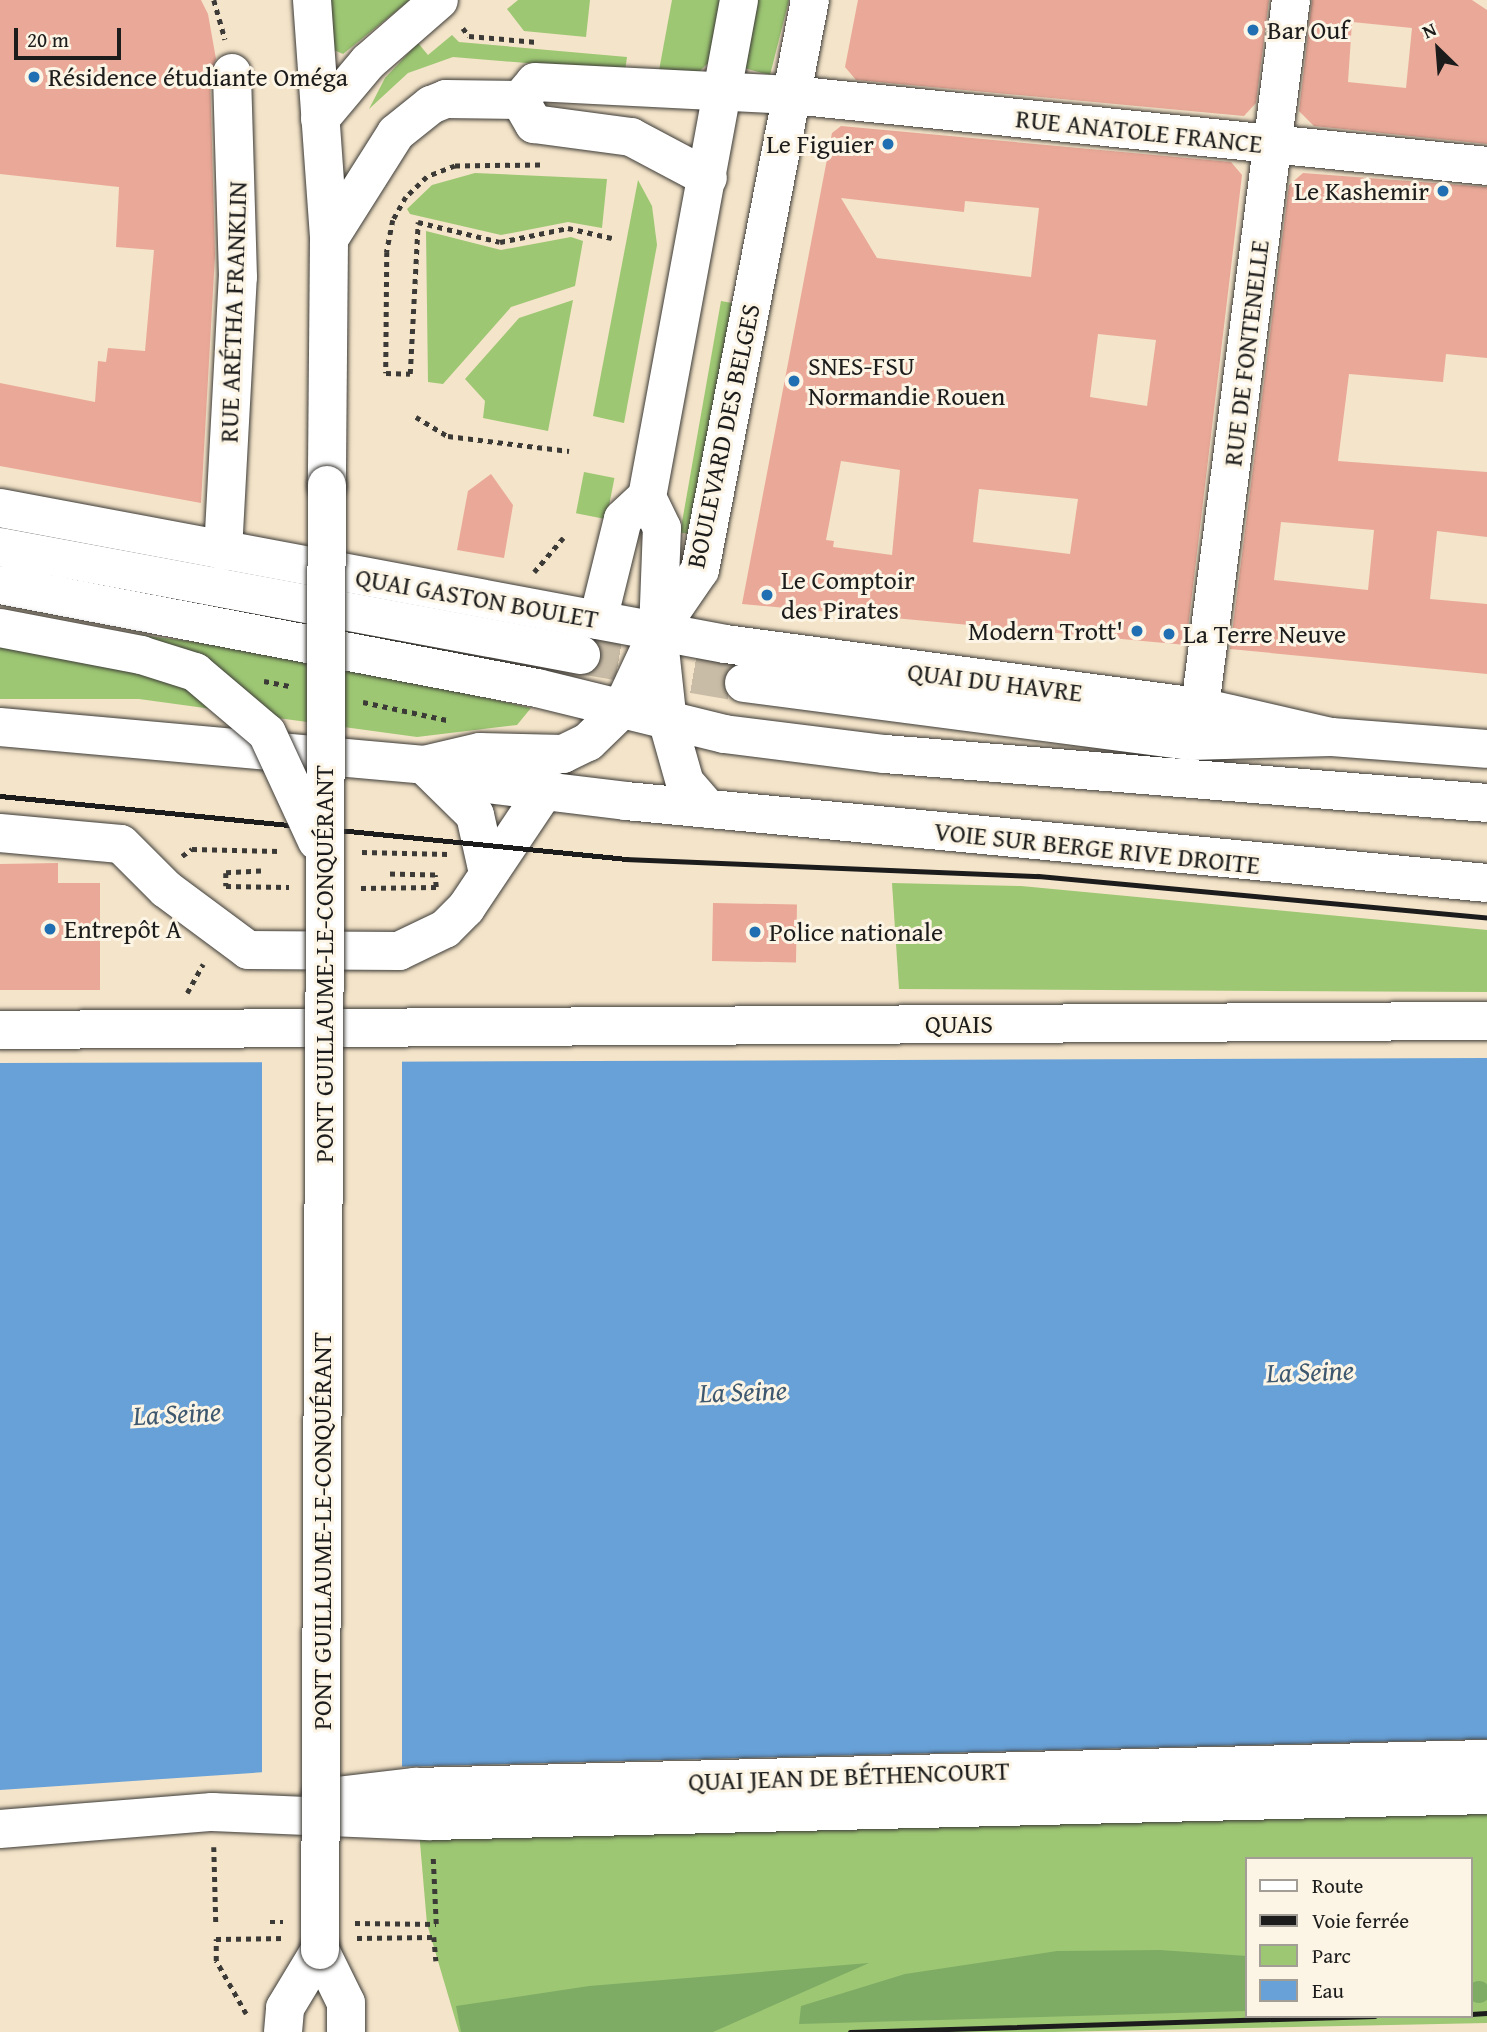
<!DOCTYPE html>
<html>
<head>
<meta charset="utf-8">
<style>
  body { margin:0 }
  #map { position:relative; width:1487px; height:2032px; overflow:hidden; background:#f4e4c9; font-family:"Gentium Book Plus",serif }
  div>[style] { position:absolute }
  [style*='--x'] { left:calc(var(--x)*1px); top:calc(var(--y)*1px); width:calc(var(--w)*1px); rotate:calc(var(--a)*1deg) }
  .green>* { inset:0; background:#9dc773; transform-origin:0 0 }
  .forest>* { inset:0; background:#7eac65 }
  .round { border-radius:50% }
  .water>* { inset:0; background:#68a1d7 }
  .pier>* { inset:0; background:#f4e4c9; transform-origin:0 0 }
  .building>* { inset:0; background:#eaa998; transform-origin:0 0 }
  .major-tunnel>* { height:38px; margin-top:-19px; transform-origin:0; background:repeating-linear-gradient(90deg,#c9bca6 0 38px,transparent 0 57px) }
  .path>* { height:4.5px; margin-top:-2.25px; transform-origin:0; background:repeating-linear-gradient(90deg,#3c3a36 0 5px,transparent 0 10px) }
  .roads { filter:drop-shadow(0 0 2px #3c3a36) drop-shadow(0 0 2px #3c3a36) }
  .minor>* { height:38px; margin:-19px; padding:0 19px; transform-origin:19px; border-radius:19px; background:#fff }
  .major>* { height:38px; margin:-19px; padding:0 19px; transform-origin:19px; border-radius:19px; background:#fff }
  .rail>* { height:5px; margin:-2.5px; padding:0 2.5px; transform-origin:2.5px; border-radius:2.5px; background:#1c1c1c }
  .bridges { filter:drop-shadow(0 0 2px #3c3a36) drop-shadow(0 0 2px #3c3a36) }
  .major-bridge>* { height:38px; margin:-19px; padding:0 19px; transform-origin:19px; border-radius:19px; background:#fff }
  .dots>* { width:19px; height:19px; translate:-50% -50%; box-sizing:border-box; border:4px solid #fcf5e5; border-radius:50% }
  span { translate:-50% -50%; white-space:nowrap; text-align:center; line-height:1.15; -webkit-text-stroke:6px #fcf5e5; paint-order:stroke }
  .poi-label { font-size:26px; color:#1c1c1c }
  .left { translate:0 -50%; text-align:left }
  .right { translate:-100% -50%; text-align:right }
  .street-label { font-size:26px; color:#1c1c1c }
  .water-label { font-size:28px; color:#3e5870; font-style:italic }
  .legend { position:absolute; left:1245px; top:1857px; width:228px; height:161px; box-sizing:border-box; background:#fcf5e5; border:2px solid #a29e95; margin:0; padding:9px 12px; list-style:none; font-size:21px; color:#1c1c1c }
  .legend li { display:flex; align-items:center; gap:14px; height:35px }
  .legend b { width:35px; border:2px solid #a29e95 }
  .north { position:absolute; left:1403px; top:14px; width:70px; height:70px; -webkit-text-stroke:5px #fcf5e5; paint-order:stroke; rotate:335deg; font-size:19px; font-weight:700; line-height:28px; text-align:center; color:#1c1c1c }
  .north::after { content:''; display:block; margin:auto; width:24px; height:32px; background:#1c1c1c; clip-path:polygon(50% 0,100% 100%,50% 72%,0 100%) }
  .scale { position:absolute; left:14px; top:28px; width:107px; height:32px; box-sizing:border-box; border:4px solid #1c1c1c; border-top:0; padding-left:9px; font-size:21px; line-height:24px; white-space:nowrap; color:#1c1c1c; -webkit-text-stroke:5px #fcf5e5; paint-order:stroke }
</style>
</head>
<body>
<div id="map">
  <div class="green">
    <i style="clip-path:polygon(331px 0,410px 0,343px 54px,334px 50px)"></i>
    <i style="clip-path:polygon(518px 0,590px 0,586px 37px,524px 31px,507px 9px)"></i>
    <i style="clip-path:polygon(672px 0,721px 0,709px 62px,697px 74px,658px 76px)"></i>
    <i style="clip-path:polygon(753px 0,789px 0,770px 75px,744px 68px)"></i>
    <i style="clip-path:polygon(452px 35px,459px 42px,627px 57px,625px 71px,453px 57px,408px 73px,369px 109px,385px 78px,418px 43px,428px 55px)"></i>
    <i style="clip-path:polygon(475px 173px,607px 179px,602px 228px,568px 222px,501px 235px,410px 214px,407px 209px,432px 185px)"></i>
    <i style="clip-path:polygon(638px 180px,652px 206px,657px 245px,624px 423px,593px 416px)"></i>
    <i style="clip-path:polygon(426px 231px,501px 250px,571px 237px,583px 241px,575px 286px,511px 307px,443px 384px,428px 382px)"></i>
    <i style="clip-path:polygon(573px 300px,548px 431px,483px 418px,485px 401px,465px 379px,519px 318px)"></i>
    <i style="left:721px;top:301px;width:11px;height:235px;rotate:10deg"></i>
    <i style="left:584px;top:472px;width:31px;height:42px;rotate:11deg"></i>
    <i style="clip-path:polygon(0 617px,290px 654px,531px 708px,517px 725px,417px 737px,139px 699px,0 699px)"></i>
    <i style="clip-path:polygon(892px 883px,1021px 886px,1487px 930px,1487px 992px,899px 989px)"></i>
    <i style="clip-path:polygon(evenodd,1487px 1741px,1487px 2023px,1053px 2032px,459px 2032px,427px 1924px,414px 1773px,1487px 1741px,1247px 1859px,1471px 1859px,1471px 2016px,1247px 2016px,1247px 1859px)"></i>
  </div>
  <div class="forest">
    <i style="clip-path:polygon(1160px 1950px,1247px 1956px,1247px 2011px,799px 2024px,801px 2006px,905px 1974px,1057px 1951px)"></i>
    <i style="clip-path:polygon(869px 1963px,713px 2032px,461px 2032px,456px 2006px,589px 1986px)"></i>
    <i class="round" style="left:1468px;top:1981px;width:22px;height:22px"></i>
  </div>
  <div class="water">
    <i style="clip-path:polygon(1487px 1058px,1487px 1739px,310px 1769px,0 1790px,0 1063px)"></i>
  </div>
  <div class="pier">
    <i style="left:262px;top:1058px;width:140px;height:716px"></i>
  </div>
  <div class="building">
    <i style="clip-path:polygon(0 0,201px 0,208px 14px,216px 59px,210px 74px,215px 255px,201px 503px,0 466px,0 383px,95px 402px,98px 361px,106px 362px,108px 348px,145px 351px,154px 250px,116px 247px,119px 187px,0 174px)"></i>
    <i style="clip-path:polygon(858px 0,1269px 0,1256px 103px,1244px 116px,856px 80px,845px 67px)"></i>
    <i style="clip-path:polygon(evenodd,1312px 0,1472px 0,1487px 10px,1487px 144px,1314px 126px,1299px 111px,1312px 0,1352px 22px,1412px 28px,1406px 88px,1348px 82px,1352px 22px)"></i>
    <i style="clip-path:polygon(evenodd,841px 126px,1231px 162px,1242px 175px,1186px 645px,742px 604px,832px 133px,841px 126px,841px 198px,964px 212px,965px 201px,1039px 208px,1031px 277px,877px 258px,841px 198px,841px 126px,1098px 334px,1156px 340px,1147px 406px,1090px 397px,1098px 334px,841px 126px,841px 461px,900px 470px,892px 555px,833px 547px,834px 541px,826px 540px,841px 461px,841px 126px,979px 489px,1078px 499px,1070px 554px,973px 542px,979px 489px)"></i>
    <i style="clip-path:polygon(evenodd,1303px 173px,1487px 187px,1487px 358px,1446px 354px,1443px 382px,1349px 374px,1338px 461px,1487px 472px,1487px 537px,1437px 531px,1430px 599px,1487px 604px,1487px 674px,1230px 649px,1289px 185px,1303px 173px,1281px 522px,1374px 530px,1368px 590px,1274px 580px,1281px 522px)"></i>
    <i style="clip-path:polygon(491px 474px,513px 505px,504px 558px,457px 550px,468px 491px)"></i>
    <i style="clip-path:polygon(58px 863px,58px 883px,100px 883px,100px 990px,0 990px,0 864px)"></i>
    <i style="left:713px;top:903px;width:84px;height:58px;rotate:1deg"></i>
  </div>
  <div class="major-tunnel">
    <i style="--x:581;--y:655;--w:165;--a:9.7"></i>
  </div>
  <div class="path">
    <i style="--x:214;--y:0;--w:41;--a:74.2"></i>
    <i style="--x:463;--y:28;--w:10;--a:53"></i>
    <i style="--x:469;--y:36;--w:68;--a:5"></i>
    <i style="--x:540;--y:165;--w:85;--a:179.3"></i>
    <i style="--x:455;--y:166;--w:30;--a:159"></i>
    <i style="--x:427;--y:177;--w:29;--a:136"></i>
    <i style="--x:406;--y:197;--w:26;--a:119"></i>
    <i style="--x:393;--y:220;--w:33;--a:101"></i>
    <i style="--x:387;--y:252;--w:121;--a:90.5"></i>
    <i style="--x:386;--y:373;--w:24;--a:2"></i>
    <i style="--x:410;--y:374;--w:152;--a:-87"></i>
    <i style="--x:418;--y:222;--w:84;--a:13.7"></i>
    <i style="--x:500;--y:242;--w:69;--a:-11.6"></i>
    <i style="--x:568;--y:228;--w:45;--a:12.8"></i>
    <i style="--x:416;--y:417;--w:37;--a:31"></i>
    <i style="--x:448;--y:436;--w:122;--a:7.1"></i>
    <i style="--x:534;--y:572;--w:45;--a:-49.5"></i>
    <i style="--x:264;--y:681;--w:26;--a:11"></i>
    <i style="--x:363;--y:702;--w:86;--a:12.1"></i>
    <i style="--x:362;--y:852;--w:86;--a:1.3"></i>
    <i style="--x:182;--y:856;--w:12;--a:-35"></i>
    <i style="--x:192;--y:849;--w:88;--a:1.3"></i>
    <i style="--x:261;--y:871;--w:35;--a:177"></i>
    <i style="--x:226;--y:873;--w:13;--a:90"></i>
    <i style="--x:226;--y:886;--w:63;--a:0.9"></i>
    <i style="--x:361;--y:888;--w:75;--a:-0.8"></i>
    <i style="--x:436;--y:887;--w:12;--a:-95"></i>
    <i style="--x:435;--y:875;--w:48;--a:-178.8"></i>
    <i style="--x:187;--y:993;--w:33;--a:-61"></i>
    <i style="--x:214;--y:1847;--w:76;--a:88.5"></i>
    <i style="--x:270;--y:1922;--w:13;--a:0"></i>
    <i style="--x:355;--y:1923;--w:81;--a:0.7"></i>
    <i style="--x:436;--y:1924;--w:67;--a:-92.6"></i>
    <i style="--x:357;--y:1938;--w:77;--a:-0.7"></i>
    <i style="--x:434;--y:1937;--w:24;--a:85"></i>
    <i style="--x:246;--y:2014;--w:61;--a:-119.5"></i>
    <i style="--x:216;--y:1961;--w:22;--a:-90"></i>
    <i style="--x:216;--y:1939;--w:69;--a:-0.8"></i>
  </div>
  <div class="roads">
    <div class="minor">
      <i style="--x:792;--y:95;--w:699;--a:5.83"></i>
      <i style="--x:320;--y:119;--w:75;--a:-49.9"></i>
      <i style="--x:368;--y:62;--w:94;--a:-41.1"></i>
      <i style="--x:223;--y:551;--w:274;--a:-86.9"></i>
      <i style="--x:238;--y:277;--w:204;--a:-91.7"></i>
      <i style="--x:0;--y:585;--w:547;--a:10.86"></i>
      <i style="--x:537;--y:688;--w:193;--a:13.8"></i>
      <i style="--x:724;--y:734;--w:162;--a:7.1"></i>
      <i style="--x:885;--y:754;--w:604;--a:4.65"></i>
      <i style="--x:1200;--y:707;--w:713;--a:-82.67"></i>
      <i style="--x:424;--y:765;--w:71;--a:44.4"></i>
      <i style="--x:475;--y:815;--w:59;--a:77.4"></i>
      <i style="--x:0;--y:833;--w:121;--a:5.2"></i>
      <i style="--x:121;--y:844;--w:64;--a:45"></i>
      <i style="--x:166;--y:889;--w:102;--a:36.6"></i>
      <i style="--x:248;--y:950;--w:151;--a:0.4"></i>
      <i style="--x:399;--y:951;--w:51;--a:-25.6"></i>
      <i style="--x:445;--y:929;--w:30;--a:-45"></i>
      <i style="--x:466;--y:908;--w:146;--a:-56.2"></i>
      <i style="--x:0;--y:1030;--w:1487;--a:-0.35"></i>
      <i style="--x:321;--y:1798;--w:95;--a:-6.7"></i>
      <i style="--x:415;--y:1787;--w:1072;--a:-1.5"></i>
      <i style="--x:0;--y:1829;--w:213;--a:-4.6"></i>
      <i style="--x:212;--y:1812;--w:219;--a:2.4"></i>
      <i style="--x:431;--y:1821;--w:1056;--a:-1.41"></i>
    </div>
    <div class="major">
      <i style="--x:312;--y:0;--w:240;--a:85.9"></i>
      <i style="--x:329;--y:239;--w:246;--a:90.5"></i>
      <i style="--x:520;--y:100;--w:23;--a:-50"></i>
      <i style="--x:535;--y:82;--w:257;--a:2.9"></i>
      <i style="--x:520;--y:100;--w:28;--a:60"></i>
      <i style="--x:534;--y:124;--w:98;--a:7.6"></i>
      <i style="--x:631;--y:137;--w:87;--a:28"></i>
      <i style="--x:329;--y:239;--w:125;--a:-57.7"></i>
      <i style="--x:396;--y:133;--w:45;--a:-38.7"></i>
      <i style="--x:431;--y:105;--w:16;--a:-22"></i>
      <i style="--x:446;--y:99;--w:74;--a:0.8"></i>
      <i style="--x:0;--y:508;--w:738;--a:10.62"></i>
      <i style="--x:725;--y:644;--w:479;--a:7.6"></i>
      <i style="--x:1200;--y:707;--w:134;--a:12.9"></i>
      <i style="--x:0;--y:547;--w:591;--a:10.53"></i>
      <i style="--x:598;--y:620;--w:104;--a:-76.1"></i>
      <i style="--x:623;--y:519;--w:33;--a:-43"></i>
      <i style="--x:744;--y:683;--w:451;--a:7.4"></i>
      <i style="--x:1191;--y:741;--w:140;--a:-1.6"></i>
      <i style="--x:1331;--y:737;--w:156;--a:4.4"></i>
      <i style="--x:0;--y:727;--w:426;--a:5.1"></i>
      <i style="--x:424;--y:765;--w:49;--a:20.3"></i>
      <i style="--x:470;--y:782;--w:157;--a:6.9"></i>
      <i style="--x:626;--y:801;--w:865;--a:5.44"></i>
      <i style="--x:424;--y:765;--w:57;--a:-13.1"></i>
      <i style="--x:480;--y:752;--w:83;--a:1.4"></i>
      <i style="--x:563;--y:754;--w:28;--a:-26"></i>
      <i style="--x:588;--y:742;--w:46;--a:-44.1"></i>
      <i style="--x:621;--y:710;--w:87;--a:-64.9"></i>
      <i style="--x:658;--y:631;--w:74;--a:-55.5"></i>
      <i style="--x:700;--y:570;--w:581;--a:-79.08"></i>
      <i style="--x:708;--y:809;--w:35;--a:-131"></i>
      <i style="--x:685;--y:783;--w:62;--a:-105.8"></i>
      <i style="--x:668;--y:723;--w:93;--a:-96.2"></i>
      <i style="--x:658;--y:631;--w:103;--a:-87.8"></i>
      <i style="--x:662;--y:528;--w:34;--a:-116"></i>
      <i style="--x:647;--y:497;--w:505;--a:-79.51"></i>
      <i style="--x:320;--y:1950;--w:59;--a:63.9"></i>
      <i style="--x:346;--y:2003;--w:29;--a:90"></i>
      <i style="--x:283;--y:2032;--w:24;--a:-85"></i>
      <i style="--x:285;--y:2008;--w:68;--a:-58.9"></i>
    </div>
  </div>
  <div class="rail">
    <i style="--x:0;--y:796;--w:630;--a:5.74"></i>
    <i style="--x:627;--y:859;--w:411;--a:2.4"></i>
    <i style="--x:1038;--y:876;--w:451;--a:5.3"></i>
    <i style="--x:1471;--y:2014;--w:16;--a:-4"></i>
    <i style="--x:850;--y:2032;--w:525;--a:-1.75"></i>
  </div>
  <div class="bridges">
    <div class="major-bridge">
      <i style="--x:0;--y:628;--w:144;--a:10.8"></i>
      <i style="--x:141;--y:655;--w:57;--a:17.5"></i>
      <i style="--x:195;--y:672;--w:94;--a:40.3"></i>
      <i style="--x:267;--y:733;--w:119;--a:65.2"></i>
      <i style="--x:320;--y:1950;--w:1465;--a:-89.73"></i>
    </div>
  </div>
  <div class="dots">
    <i style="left:1253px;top:30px;background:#1f6fb2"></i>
    <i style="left:34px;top:77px;background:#1f6fb2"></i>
    <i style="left:888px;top:144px;background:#1f6fb2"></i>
    <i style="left:1443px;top:191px;background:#1f6fb2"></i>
    <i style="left:794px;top:381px;background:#1f6fb2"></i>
    <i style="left:767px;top:595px;background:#1f6fb2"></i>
    <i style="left:1137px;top:631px;background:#1f6fb2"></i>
    <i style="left:1169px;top:634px;background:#1f6fb2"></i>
    <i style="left:50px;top:929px;background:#1f6fb2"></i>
    <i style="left:755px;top:932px;background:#1f6fb2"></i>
  </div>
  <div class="poi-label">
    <span class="left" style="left:1267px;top:30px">Bar Ouf</span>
    <span class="left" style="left:48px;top:77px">Résidence étudiante Oméga</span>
    <span class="right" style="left:874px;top:144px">Le Figuier</span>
    <span class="right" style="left:1429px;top:191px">Le Kashemir</span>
    <span class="left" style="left:808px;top:381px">SNES-FSU<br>Normandie Rouen</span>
    <span class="left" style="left:781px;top:595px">Le Comptoir<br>des Pirates</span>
    <span class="right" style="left:1123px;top:631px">Modern Trott'</span>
    <span class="left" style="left:1183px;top:634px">La Terre Neuve</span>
    <span class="left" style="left:64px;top:929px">Entrepôt A</span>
    <span class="left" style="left:769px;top:932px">Police nationale</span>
  </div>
  <div class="street-label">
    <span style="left:1139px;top:131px;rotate:6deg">RUE ANATOLE FRANCE</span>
    <span style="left:233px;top:312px;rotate:-88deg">RUE ARÉTHA FRANKLIN</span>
    <span style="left:1246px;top:353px;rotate:-83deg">RUE DE FONTENELLE</span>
    <span style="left:723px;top:436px;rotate:-78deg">BOULEVARD DES BELGES</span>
    <span style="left:477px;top:598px;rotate:10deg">QUAI GASTON BOULET</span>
    <span style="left:995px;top:682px;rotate:7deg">QUAI DU HAVRE</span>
    <span style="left:1097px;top:848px;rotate:6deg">VOIE SUR BERGE RIVE DROITE</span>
    <span style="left:324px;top:964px;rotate:-90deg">PONT GUILLAUME-LE-CONQUÉRANT</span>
    <span style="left:959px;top:1024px">QUAIS</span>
    <span style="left:322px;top:1531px;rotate:-90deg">PONT GUILLAUME-LE-CONQUÉRANT</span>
    <span style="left:849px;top:1776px;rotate:-2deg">QUAI JEAN DE BÉTHENCOURT</span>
  </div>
  <div class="water-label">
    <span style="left:1310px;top:1371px;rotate:-2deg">La Seine</span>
    <span style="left:743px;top:1391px;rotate:-2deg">La Seine</span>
    <span style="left:177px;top:1413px;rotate:-3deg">La Seine</span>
  </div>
  <ul class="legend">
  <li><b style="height:9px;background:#fff"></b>Route</li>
  <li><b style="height:9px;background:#1c1c1c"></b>Voie ferrée</li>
  <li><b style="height:19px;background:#9dc773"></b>Parc</li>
  <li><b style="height:19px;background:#68a1d7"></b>Eau</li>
  </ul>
  <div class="north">N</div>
  <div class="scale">20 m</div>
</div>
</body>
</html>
